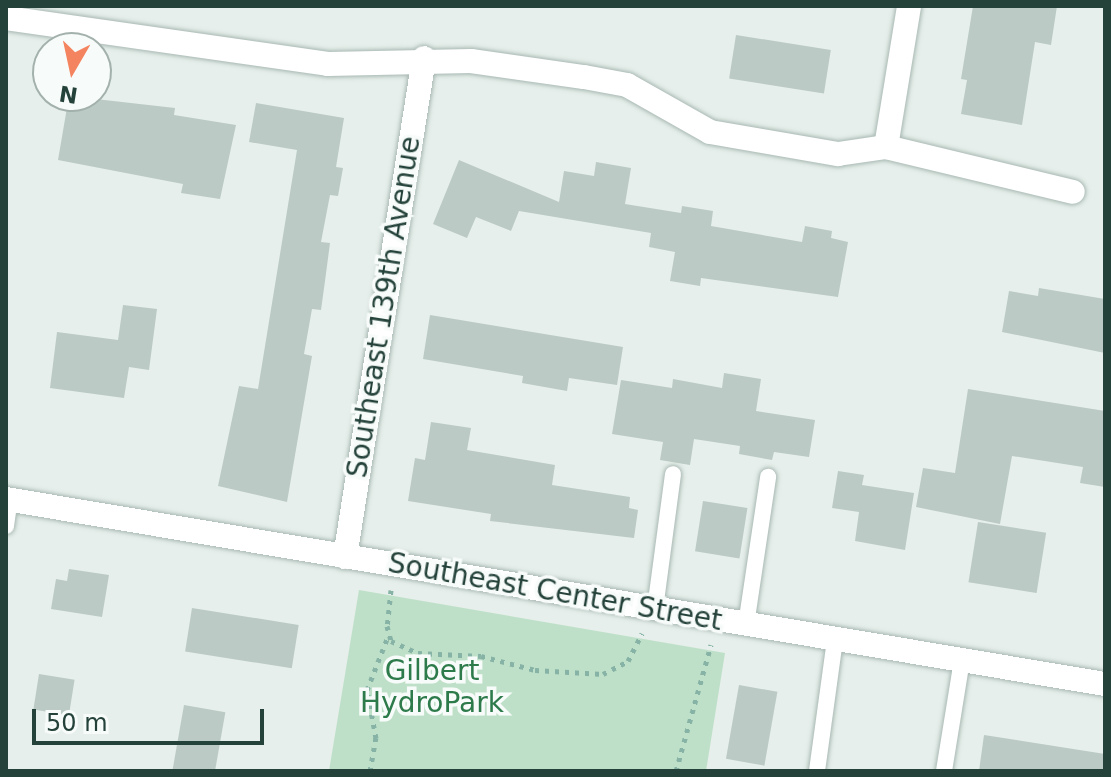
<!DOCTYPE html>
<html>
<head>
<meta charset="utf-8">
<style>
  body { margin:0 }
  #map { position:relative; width:1111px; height:777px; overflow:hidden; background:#e6efeb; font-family:"DejaVu Sans",sans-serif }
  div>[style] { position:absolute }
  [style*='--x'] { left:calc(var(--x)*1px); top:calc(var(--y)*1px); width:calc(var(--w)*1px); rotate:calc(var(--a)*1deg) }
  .green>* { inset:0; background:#bfe0c8 }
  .building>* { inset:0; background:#bbcac4; transform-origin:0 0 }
  .path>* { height:5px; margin-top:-2.5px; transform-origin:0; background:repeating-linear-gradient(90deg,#86b3a5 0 4px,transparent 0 10px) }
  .roads { filter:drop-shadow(0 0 2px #a8b8b2) drop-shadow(0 0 2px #a8b8b2) }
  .service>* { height:16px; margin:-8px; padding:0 8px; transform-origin:8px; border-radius:8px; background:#fff }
  .minor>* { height:24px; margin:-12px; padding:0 12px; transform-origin:12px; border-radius:12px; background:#fff }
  span { translate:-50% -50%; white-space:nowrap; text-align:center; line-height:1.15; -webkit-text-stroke:7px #f7fbf9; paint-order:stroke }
  .street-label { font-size:28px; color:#24423a }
  .park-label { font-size:28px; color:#2d7a4b }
  .frame { position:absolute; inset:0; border:8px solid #24423a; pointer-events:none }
  .north { position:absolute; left:32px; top:32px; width:80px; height:80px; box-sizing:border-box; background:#f7fbf9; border:2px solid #a3b1ad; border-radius:50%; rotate:189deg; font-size:22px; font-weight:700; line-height:32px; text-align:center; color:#24423a }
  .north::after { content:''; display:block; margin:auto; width:28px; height:36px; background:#f4845f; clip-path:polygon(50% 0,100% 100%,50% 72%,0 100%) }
  .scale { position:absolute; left:32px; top:709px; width:232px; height:36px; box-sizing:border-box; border:4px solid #24423a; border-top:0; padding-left:10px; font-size:24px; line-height:28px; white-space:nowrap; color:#24423a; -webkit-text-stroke:6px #f7fbf9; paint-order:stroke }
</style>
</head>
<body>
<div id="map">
  <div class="green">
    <i style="clip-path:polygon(359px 590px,725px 653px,706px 771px,329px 771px)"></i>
  </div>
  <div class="building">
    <i style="clip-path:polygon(973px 6px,1057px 6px,1051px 45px,1035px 42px,1022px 125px,961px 114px,967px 80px,961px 79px)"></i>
    <i style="left:736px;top:35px;width:96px;height:44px;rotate:9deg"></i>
    <i style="clip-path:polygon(69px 96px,175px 108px,174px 115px,236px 125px,220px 199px,181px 193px,183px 184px,58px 160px)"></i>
    <i style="clip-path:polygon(256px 103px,344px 118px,336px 167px,343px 168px,338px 196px,330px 195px,321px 242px,330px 243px,325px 281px,321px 310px,312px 309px,304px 354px,312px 356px,287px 502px,218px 486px,239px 386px,258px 389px,297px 150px,249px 142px)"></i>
    <i style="clip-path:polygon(459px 160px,559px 202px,564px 171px,594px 176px,596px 162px,631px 168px,625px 204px,681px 213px,682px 206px,713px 211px,711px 226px,802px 242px,805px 226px,832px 231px,831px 238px,848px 242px,838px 297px,701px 278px,700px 286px,670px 281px,675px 252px,649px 247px,651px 233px,519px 211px,511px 231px,476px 217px,467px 238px,433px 224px)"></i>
    <i style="clip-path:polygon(1039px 288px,1105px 299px,1105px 353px,1002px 332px,1009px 291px,1038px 296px)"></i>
    <i style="clip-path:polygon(123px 305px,157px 309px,149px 370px,129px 367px,124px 398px,50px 388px,57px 332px,118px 340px)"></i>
    <i style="clip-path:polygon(430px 315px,623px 347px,617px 385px,569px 378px,567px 391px,522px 383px,523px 376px,423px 359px)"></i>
    <i style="clip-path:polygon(724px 373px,761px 379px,756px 411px,815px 420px,809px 457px,774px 452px,772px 460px,739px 454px,740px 446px,694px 439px,690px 465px,660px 460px,663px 442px,612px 434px,621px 380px,672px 388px,673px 379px,722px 388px)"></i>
    <i style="clip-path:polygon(968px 389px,1105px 411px,1105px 487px,1080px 483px,1083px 467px,1012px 456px,1000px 524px,916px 507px,923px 468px,955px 473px)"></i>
    <i style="clip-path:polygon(431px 422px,471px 428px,467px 450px,555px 465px,552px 485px,630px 497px,629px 508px,638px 510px,634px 538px,490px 521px,491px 514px,408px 501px,415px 458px,425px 460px)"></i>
    <i style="clip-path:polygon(838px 471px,864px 475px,862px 485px,914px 493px,905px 550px,855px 541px,859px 512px,832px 508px)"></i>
    <i style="left:703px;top:501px;width:45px;height:51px;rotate:9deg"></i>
    <i style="left:978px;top:522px;width:69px;height:61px;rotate:9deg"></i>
    <i style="clip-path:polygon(69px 569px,109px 575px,102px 617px,51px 609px,56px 579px,67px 581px)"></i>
    <i style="left:192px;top:608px;width:108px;height:44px;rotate:9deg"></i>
    <i style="left:39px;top:674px;width:36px;height:36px;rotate:9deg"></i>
    <i style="left:739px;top:685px;width:39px;height:75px;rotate:10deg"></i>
    <i style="left:184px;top:705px;width:42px;height:67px;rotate:10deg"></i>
    <i style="clip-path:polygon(984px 735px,1105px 754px,1105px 771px,979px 771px)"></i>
  </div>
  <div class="path">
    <i style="--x:391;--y:590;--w:36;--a:96"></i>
    <i style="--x:387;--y:626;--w:16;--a:75"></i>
    <i style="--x:391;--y:641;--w:30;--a:24"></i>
    <i style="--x:418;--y:653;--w:63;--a:2.7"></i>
    <i style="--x:481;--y:656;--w:56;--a:14.5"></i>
    <i style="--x:535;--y:670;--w:68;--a:3.4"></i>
    <i style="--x:603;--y:674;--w:28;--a:-27"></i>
    <i style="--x:628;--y:661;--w:31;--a:-63"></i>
    <i style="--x:370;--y:771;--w:34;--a:-80"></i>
    <i style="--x:376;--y:738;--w:49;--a:-100.6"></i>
    <i style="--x:367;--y:690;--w:60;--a:-68.6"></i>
    <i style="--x:676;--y:771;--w:131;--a:-74.5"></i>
  </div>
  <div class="roads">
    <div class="service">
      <i style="--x:6;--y:526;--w:27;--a:-82"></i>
      <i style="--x:655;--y:609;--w:136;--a:-82.4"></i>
      <i style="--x:746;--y:625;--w:150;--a:-81.5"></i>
      <i style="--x:817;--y:771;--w:132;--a:-82.2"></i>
      <i style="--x:944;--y:771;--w:112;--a:-80.8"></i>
    </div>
    <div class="minor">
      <i style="--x:6;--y:18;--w:325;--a:8.1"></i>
      <i style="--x:328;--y:64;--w:143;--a:-1.2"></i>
      <i style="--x:471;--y:61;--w:114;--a:8.1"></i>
      <i style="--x:584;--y:77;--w:44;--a:10.5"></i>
      <i style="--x:627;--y:85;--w:95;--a:29.5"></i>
      <i style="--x:710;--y:132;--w:130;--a:9.8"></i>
      <i style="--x:838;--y:154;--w:49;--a:-8.3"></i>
      <i style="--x:886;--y:147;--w:192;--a:13.5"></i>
      <i style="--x:886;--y:147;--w:143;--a:-80.7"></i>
      <i style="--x:6;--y:499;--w:1114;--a:9.56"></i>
      <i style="--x:345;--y:557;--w:505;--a:-81"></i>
    </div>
  </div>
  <div class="street-label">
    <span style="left:384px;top:307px;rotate:-81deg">Southeast 139th Avenue</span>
    <span style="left:555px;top:592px;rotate:10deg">Southeast Center Street</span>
  </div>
  <div class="park-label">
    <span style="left:432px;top:687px">Gilbert<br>HydroPark</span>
  </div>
  <div class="frame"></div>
  <div class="north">N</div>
  <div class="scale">50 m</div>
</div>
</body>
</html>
